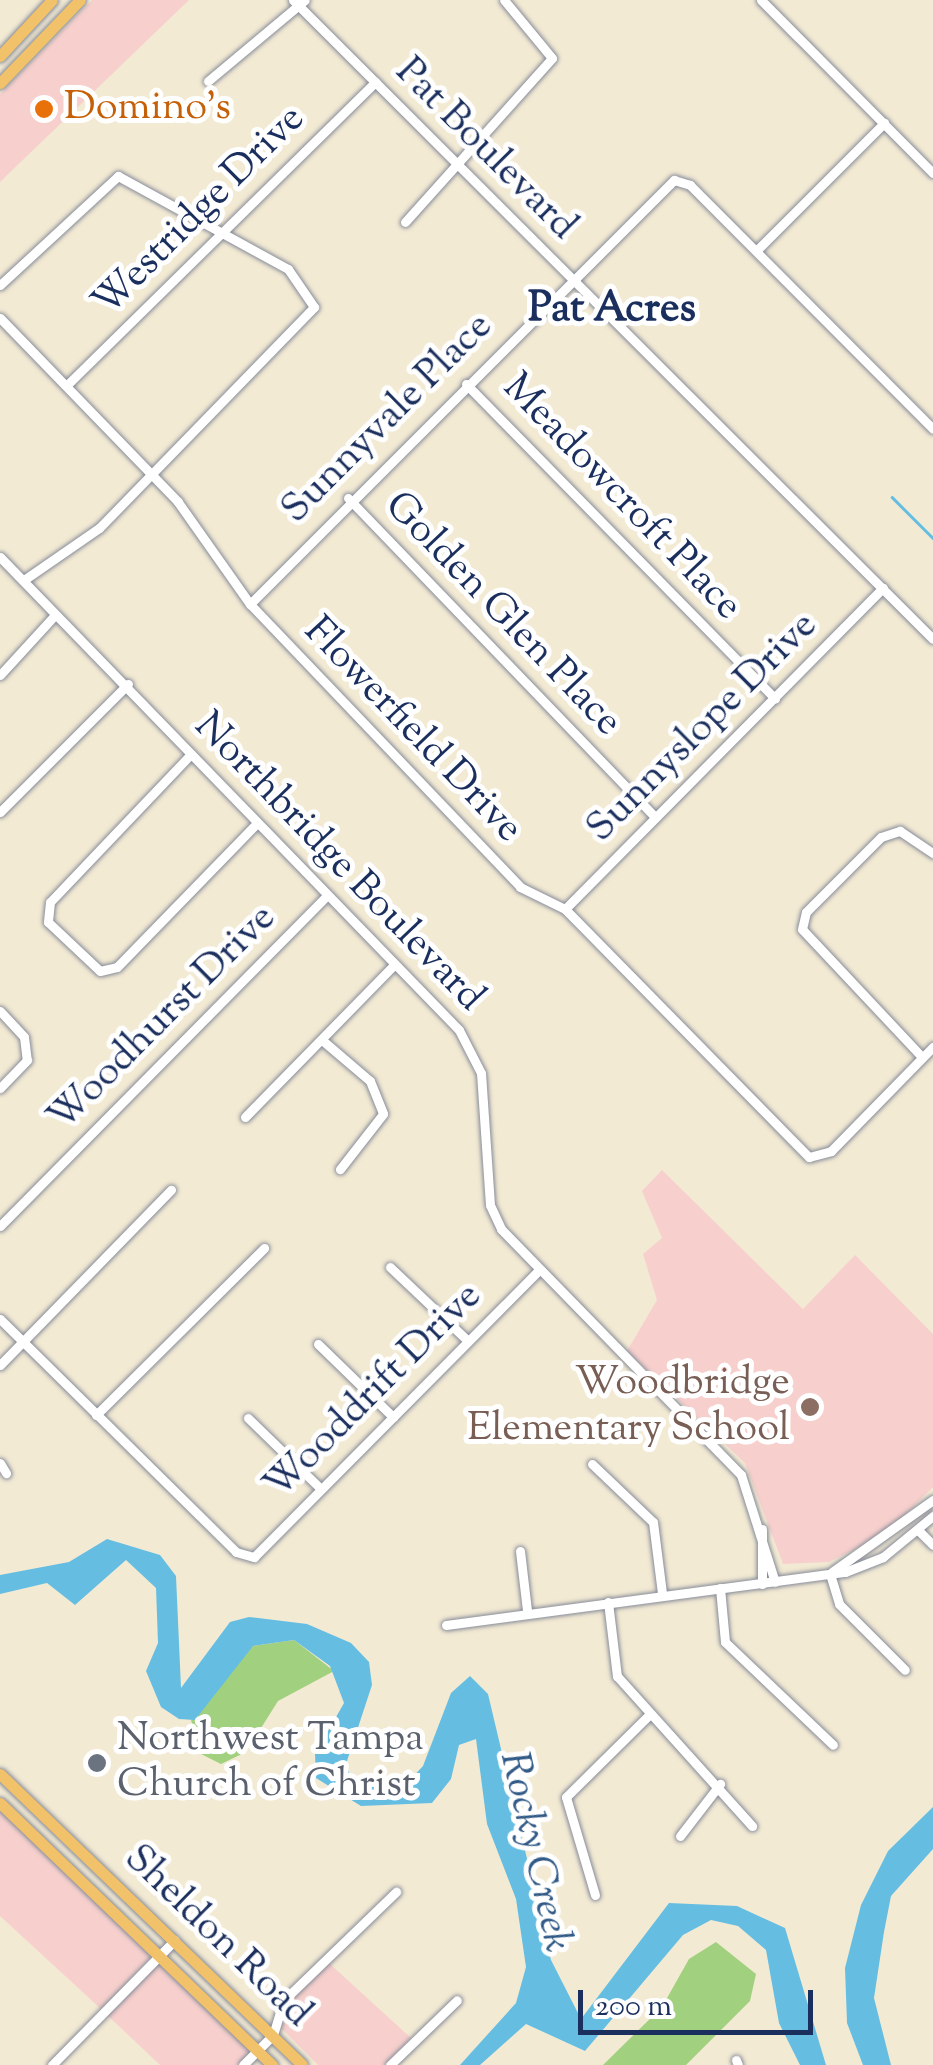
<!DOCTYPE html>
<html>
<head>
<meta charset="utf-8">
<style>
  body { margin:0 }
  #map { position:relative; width:933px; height:2065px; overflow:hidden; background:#f3ead4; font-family:"Sorts Mill Goudy",serif }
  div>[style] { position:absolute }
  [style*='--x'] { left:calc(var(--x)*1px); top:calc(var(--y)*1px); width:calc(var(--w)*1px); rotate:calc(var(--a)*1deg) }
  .built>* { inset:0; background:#f7d0cd }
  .green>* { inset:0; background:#a1d07e }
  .water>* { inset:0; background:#65bee2 }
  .stream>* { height:2.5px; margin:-1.25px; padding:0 1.25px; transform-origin:1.25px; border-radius:1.25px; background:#65bee2 }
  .roads { filter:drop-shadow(0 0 2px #878c99) drop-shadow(0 0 2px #878c99) }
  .minor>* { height:9px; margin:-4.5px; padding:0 4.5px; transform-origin:4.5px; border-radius:4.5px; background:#fff }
  .major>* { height:11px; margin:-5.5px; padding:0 5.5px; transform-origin:5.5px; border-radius:5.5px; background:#f2c26a }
  .dots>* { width:28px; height:28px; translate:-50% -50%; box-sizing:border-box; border:5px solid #fff; border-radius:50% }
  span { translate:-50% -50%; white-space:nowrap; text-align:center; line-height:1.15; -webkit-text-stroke:10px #fff; paint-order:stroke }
  .food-label { font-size:40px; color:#c56008 }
  .left { translate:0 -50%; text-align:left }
  .street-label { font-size:40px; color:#1b2f5e }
  .education-label { font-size:40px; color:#785e54 }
  .right { translate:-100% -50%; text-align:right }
  .worship-label { font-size:40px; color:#5b616d }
  .neighbourhood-label { font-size:42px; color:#1b2f5e; font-weight:700 }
  .water-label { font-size:42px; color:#315a86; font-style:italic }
  .scale { position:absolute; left:578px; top:1990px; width:235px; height:45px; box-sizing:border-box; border:5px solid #1b2f5e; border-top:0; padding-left:12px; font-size:30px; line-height:35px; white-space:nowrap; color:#1b2f5e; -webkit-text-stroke:8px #fff; paint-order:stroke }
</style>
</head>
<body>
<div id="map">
  <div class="built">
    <i style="clip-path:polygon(92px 0,189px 0,0 182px,0 94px)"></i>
    <i style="clip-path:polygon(662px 1170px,803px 1309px,855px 1255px,933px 1334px,933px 1487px,887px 1533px,829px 1562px,783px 1564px,745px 1463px,627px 1351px,657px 1300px,643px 1254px,662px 1238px,642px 1191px)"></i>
    <i style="clip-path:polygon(0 1810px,153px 1955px,101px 2009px,0 1916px)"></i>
    <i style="clip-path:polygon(160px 1962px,251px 2051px,237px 2065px,160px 2065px,107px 2015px)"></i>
    <i style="clip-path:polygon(329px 1963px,411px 2038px,384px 2065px,318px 2065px,281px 2028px,288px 2003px)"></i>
  </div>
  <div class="green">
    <i style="clip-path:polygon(294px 1640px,334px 1671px,278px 1701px,246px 1752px,221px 1764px,201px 1754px,191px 1720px,235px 1660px,253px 1646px)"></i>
    <i style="clip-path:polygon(716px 1942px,756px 1974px,750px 2001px,686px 2065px,603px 2065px,662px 2007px,689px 1959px)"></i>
  </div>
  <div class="water">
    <i style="clip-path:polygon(107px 1539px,160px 1555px,176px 1576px,181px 1688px,230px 1622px,249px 1617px,307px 1624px,351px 1643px,369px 1662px,372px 1685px,346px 1764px,352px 1781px,406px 1784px,423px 1766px,451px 1693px,470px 1676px,488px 1694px,551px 1960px,581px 2019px,669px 1903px,737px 1906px,785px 1928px,826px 2065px,800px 2065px,779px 2023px,766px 1950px,738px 1926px,711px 1920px,683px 1935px,585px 2051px,526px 2024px,480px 2065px,460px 2065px,516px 2003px,526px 1967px,516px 1899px,487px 1824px,476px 1739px,459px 1745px,451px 1779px,432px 1803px,361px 1806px,316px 1778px,315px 1754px,344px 1703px,330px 1666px,294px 1640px,253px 1646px,195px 1720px,179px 1719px,161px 1707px,146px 1671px,158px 1643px,156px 1588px,126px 1560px,75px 1605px,47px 1583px,0 1594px,0 1575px,69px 1562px)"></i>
    <i style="clip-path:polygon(933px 1807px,933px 1849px,891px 1896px,884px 1932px,874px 1998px,891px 2065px,863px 2065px,847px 2023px,845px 1968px,861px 1905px,888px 1851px)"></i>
  </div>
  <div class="stream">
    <i style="--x:892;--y:497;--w:58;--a:45"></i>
  </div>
  <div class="roads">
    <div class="minor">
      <i style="--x:293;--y:0;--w:904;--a:44.96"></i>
      <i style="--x:761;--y:0;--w:244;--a:45.2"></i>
      <i style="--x:208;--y:81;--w:126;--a:-39.9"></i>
      <i style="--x:405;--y:222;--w:220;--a:-48.1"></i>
      <i style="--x:552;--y:58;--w:75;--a:-129.6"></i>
      <i style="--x:757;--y:250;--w:180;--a:-45"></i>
      <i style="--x:0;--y:285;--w:161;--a:-42.7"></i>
      <i style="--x:118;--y:176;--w:194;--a:28.7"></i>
      <i style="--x:288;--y:269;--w:46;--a:55.6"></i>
      <i style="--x:314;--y:307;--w:308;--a:134.2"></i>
      <i style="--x:99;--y:528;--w:91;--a:145.3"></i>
      <i style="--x:0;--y:318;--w:256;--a:45.9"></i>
      <i style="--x:178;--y:502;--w:125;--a:54.8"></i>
      <i style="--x:250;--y:604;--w:391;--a:46.3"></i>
      <i style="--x:520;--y:887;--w:50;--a:26.1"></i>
      <i style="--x:565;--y:909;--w:348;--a:45.5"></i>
      <i style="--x:809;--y:1157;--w:23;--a:-15"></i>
      <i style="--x:831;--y:1151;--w:146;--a:-45.6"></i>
      <i style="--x:68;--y:384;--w:431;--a:-44.5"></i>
      <i style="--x:466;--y:384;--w:441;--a:45.5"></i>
      <i style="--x:348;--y:498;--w:443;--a:46.1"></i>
      <i style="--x:0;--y:557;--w:659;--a:45.86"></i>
      <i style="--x:459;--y:1030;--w:48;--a:62.9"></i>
      <i style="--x:481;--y:1073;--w:132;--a:86.1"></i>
      <i style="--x:490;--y:1205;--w:26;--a:65"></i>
      <i style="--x:501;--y:1229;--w:344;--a:45.7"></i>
      <i style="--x:741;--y:1475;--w:112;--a:72.4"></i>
      <i style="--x:250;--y:604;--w:600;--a:-45"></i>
      <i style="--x:674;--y:180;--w:17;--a:17"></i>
      <i style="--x:690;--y:185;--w:344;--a:45.1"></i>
      <i style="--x:0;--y:675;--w:81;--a:-47.5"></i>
      <i style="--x:191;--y:754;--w:204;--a:133.6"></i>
      <i style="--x:50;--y:902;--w:20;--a:96"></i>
      <i style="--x:48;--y:922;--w:71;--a:43.3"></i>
      <i style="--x:100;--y:971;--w:17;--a:-13"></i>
      <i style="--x:117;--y:967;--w:201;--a:-45.8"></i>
      <i style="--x:0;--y:812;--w:181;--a:-45"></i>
      <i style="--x:565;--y:909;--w:452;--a:-45.3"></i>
      <i style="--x:0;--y:1011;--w:35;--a:47"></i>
      <i style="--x:24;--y:1037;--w:23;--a:83"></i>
      <i style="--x:27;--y:1060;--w:39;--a:134"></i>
      <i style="--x:322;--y:1040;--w:63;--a:40.5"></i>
      <i style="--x:370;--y:1081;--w:35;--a:68"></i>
      <i style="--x:383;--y:1114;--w:70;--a:128"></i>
      <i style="--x:922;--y:1057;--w:175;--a:-133.2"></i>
      <i style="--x:802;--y:929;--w:17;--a:-77"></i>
      <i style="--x:806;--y:912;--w:106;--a:-45"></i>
      <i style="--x:881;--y:837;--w:20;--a:-18"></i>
      <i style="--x:900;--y:831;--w:40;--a:34"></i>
      <i style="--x:245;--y:1117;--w:214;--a:-45.6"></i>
      <i style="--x:0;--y:1226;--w:464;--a:-45.3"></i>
      <i style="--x:390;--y:1267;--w:106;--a:43.5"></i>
      <i style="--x:0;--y:1319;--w:332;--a:44.6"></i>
      <i style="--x:236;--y:1552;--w:19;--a:16"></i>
      <i style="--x:254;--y:1557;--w:403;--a:-45.2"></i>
      <i style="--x:318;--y:1344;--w:105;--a:44.2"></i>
      <i style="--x:0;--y:1365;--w:245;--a:-45.7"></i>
      <i style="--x:96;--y:1415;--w:237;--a:-44.8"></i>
      <i style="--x:248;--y:1418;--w:100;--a:44.2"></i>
      <i style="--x:0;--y:1463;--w:12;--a:59"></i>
      <i style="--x:592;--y:1464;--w:84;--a:43.6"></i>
      <i style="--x:653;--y:1522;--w:72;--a:82.8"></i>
      <i style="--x:762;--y:1529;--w:55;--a:90"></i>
      <i style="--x:918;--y:1530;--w:21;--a:45"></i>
      <i style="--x:520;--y:1551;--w:60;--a:83.3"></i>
      <i style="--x:832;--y:1572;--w:124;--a:-35.5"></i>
      <i style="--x:830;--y:1574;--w:31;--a:73"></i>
      <i style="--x:839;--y:1604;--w:93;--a:45"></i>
      <i style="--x:720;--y:1588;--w:54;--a:84.7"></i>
      <i style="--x:725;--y:1642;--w:149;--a:43.6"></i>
      <i style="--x:608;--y:1602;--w:75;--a:83.1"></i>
      <i style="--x:617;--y:1676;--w:202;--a:48"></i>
      <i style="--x:446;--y:1625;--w:403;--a:-7.6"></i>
      <i style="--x:845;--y:1572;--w:41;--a:-21.5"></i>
      <i style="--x:883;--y:1557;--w:65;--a:-39.4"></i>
      <i style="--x:680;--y:1836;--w:66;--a:-52.4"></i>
      <i style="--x:595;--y:1895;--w:102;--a:-106.5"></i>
      <i style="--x:566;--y:1797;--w:117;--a:-44.7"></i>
      <i style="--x:736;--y:2060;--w:5;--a:68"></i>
      <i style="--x:52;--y:2065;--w:175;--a:-45.5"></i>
      <i style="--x:243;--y:2065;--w:42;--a:-45"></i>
      <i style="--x:273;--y:2035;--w:37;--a:-73"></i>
      <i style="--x:284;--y:2000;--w:156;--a:-44"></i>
      <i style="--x:390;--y:2065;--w:93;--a:-44.1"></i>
    </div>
    <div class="major">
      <i style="--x:0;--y:56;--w:76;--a:-47.1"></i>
      <i style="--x:0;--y:83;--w:115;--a:-46.1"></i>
      <i style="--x:0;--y:1774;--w:419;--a:43.9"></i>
      <i style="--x:0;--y:1803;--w:378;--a:43.9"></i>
    </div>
  </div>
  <div class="dots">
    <i style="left:44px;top:109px;background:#e8710a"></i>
    <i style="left:810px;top:1407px;background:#8d6e63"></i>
    <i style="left:97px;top:1763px;background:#6b7280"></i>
  </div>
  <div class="food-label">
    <span class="left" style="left:64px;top:109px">Domino's</span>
  </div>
  <div class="street-label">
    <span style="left:485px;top:150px;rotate:45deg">Pat Boulevard</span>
    <span style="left:200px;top:212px;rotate:-45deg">Westridge Drive</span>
    <span style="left:388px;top:419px;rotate:-45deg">Sunnyvale Place</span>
    <span style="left:621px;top:498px;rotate:46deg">Meadowcroft Place</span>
    <span style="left:502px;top:615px;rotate:46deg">Golden Glen Place</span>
    <span style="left:703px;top:728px;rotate:-45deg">Sunnyslope Drive</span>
    <span style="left:412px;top:731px;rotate:46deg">Flowerfield Drive</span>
    <span style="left:338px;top:863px;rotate:46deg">Northbridge Boulevard</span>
    <span style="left:163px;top:1019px;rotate:-45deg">Woodhurst Drive</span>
    <span style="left:374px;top:1392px;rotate:-45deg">Wooddrift Drive</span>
    <span style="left:217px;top:1937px;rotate:44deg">Sheldon Road</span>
  </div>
  <div class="education-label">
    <span class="right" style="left:790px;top:1407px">Woodbridge<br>Elementary School</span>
  </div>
  <div class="worship-label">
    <span class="left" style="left:117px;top:1763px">Northwest Tampa<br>Church of Christ</span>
  </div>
  <div class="neighbourhood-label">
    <span style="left:612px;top:310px">Pat Acres</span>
  </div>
  <div class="water-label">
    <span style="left:534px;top:1852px;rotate:77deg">Rocky Creek</span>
  </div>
  <div class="scale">200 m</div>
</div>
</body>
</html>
